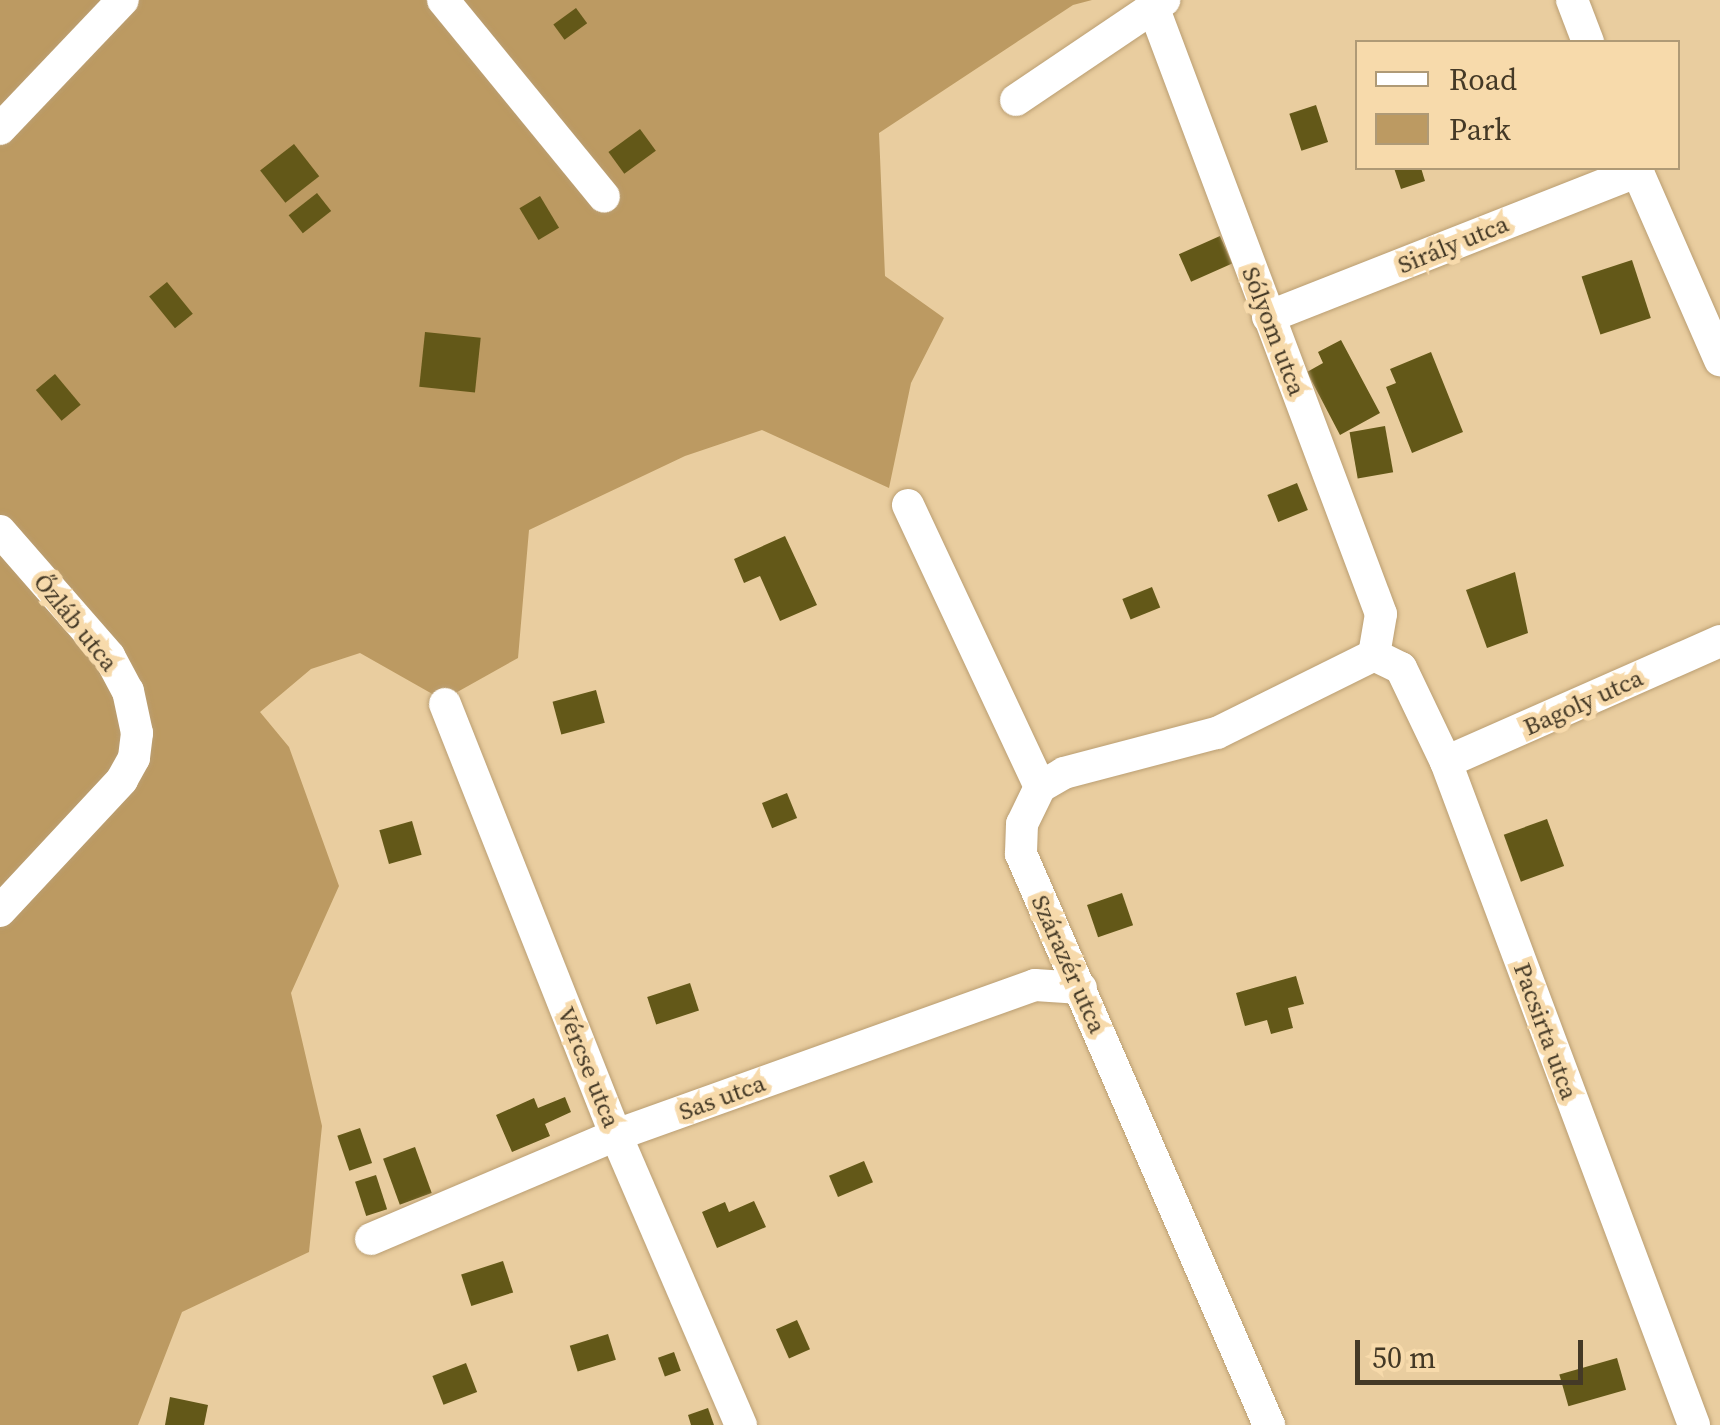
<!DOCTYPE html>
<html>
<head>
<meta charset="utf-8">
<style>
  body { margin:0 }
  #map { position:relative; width:1720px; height:1425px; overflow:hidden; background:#e9cd9f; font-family:"Source Serif 4",serif }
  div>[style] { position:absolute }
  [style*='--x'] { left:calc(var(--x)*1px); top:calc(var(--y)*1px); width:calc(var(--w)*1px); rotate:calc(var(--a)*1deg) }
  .green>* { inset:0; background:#bc9a62 }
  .building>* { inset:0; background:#635818; transform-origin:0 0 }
  .roads { filter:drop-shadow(0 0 2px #ba9e72) drop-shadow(0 0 2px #ba9e72) }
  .minor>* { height:32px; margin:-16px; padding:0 16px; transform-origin:16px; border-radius:16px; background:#fff }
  span { translate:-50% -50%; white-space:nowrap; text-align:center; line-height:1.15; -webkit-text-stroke:10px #f7daab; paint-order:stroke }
  .street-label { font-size:25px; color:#443926 }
  .legend { position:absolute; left:1355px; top:40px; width:325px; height:130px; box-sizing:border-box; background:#f7daab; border:2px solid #af9a76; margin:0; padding:12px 18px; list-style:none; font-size:30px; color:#443926 }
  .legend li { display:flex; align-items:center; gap:20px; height:50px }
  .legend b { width:50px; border:2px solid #af9a76 }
  .scale { position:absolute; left:1355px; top:1340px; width:228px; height:45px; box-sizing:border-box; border:5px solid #443926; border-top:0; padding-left:12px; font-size:30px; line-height:35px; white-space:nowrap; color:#443926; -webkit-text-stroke:8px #f7daab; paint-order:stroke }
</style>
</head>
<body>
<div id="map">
  <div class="green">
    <i style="clip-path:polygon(0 0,1092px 0,1073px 5px,879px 133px,885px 276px,944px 318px,911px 383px,889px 488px,762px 430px,685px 456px,529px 530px,518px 658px,443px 700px,360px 653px,311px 669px,260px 712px,289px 747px,339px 886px,291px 993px,322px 1126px,309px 1252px,182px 1312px,138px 1425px,0 1425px)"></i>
  </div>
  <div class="building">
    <i style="left:576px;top:8px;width:19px;height:28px;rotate:54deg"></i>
    <i style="left:1316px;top:105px;width:39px;height:28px;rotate:72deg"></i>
    <i style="left:640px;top:129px;width:27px;height:39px;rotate:54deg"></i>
    <i style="left:294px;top:144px;width:41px;height:43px;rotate:52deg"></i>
    <i style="clip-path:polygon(1394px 168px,1421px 168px,1425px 181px,1401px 189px)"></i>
    <i style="left:317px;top:193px;width:23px;height:36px;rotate:52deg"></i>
    <i style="left:540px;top:196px;width:37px;height:24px;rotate:59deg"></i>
    <i style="left:1220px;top:236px;width:30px;height:45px;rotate:66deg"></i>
    <i style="left:1632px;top:260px;width:61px;height:53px;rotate:72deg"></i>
    <i style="left:167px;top:282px;width:41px;height:23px;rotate:51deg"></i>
    <i style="left:425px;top:332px;width:56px;height:55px;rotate:6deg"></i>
    <i style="clip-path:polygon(1341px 340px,1380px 413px,1340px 435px,1307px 372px,1323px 363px,1318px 352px)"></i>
    <i style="clip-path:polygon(1431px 352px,1463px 432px,1412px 453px,1386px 387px,1396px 383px,1390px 369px)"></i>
    <i style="left:55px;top:374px;width:40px;height:25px;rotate:50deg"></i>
    <i style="left:1385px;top:426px;width:47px;height:36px;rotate:80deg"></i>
    <i style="left:1297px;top:483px;width:29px;height:32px;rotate:68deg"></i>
    <i style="clip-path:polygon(785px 536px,817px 605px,780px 621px,760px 576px,744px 583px,734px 559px)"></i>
    <i style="clip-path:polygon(1515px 572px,1528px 633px,1487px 648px,1466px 590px)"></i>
    <i style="left:1152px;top:587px;width:22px;height:32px;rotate:68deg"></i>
    <i style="left:596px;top:690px;width:34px;height:45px;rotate:75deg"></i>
    <i style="left:787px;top:793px;width:27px;height:27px;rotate:68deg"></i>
    <i style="left:1547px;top:819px;width:50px;height:46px;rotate:70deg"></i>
    <i style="left:412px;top:821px;width:35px;height:34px;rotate:74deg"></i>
    <i style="left:1122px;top:893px;width:34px;height:37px;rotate:71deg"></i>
    <i style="clip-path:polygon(1296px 976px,1304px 1004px,1288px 1008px,1293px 1028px,1271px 1034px,1267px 1020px,1245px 1026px,1236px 993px)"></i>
    <i style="left:690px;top:983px;width:29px;height:45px;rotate:72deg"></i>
    <i style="clip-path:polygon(565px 1097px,571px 1112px,545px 1124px,550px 1136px,512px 1152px,496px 1115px,534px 1098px,538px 1108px)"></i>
    <i style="left:360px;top:1128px;width:37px;height:24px;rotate:71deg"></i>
    <i style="left:415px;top:1147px;width:49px;height:34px;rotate:70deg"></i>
    <i style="left:864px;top:1161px;width:23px;height:38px;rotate:67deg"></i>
    <i style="left:376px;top:1175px;width:36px;height:22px;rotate:72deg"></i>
    <i style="clip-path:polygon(754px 1201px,766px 1227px,717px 1248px,702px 1212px,725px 1202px,729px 1212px)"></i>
    <i style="left:503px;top:1261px;width:33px;height:44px;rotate:72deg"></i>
    <i style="left:797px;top:1320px;width:32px;height:23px;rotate:66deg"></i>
    <i style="left:608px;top:1334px;width:27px;height:40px;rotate:73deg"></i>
    <i style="left:674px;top:1352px;width:20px;height:17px;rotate:70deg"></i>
    <i style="left:1617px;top:1358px;width:33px;height:60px;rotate:74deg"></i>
    <i style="left:466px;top:1363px;width:31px;height:36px;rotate:69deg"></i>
    <i style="clip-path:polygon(170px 1397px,208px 1405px,204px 1425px,165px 1425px)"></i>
    <i style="clip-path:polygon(708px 1408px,714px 1425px,691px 1425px,688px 1415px)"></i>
  </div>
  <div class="roads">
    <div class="minor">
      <i style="--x:443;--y:0;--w:254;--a:50.7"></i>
      <i style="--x:1572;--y:0;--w:45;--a:69.1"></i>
      <i style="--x:1154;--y:9;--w:646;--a:69.43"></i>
      <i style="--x:1381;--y:614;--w:42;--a:99.7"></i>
      <i style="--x:1016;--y:100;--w:179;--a:-34"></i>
      <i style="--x:0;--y:129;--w:178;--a:-46.4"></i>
      <i style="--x:1636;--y:168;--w:210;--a:66.4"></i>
      <i style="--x:1268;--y:317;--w:398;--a:-21.5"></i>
      <i style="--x:908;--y:505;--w:311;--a:64.9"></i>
      <i style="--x:0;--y:531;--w:166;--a:48.9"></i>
      <i style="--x:109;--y:656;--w:40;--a:62"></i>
      <i style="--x:128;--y:691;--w:43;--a:77.9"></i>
      <i style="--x:137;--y:733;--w:25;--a:97"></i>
      <i style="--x:134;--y:758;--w:25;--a:119"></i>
      <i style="--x:122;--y:780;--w:179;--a:133"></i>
      <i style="--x:1374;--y:655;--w:30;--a:26"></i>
      <i style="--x:1401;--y:668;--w:104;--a:64.4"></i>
      <i style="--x:1446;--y:762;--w:708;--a:69.49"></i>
      <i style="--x:445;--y:704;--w:464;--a:68.4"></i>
      <i style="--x:616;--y:1135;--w:316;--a:66.7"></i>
      <i style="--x:1446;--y:762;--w:300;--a:-23.8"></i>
      <i style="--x:1040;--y:787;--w:41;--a:115.9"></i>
      <i style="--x:1022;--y:824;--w:30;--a:92"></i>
      <i style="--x:1021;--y:854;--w:623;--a:66.52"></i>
      <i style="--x:1040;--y:787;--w:28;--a:-30"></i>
      <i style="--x:1064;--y:773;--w:158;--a:-14.7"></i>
      <i style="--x:1217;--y:733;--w:175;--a:-26.4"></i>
      <i style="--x:371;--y:1239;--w:266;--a:-23"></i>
      <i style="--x:616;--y:1135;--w:445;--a:-19.7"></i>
      <i style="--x:1035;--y:985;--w:46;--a:3.7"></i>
    </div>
  </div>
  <div class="street-label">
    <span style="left:1453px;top:244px;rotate:-22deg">Sirály utca</span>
    <span style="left:1274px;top:331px;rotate:69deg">Sólyom utca</span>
    <span style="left:76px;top:622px;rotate:51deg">Őzláb utca</span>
    <span style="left:1583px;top:702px;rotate:-24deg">Bagoly utca</span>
    <span style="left:1069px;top:964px;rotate:66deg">Szárazér utca</span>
    <span style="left:1546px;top:1031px;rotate:70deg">Pacsirta utca</span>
    <span style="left:589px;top:1067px;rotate:68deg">Vércse utca</span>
    <span style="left:722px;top:1097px;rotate:-20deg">Sas utca</span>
  </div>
  <ul class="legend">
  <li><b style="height:12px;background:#fff"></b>Road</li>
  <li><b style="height:28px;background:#bc9a62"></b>Park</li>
  </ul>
  <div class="scale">50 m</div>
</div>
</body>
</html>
